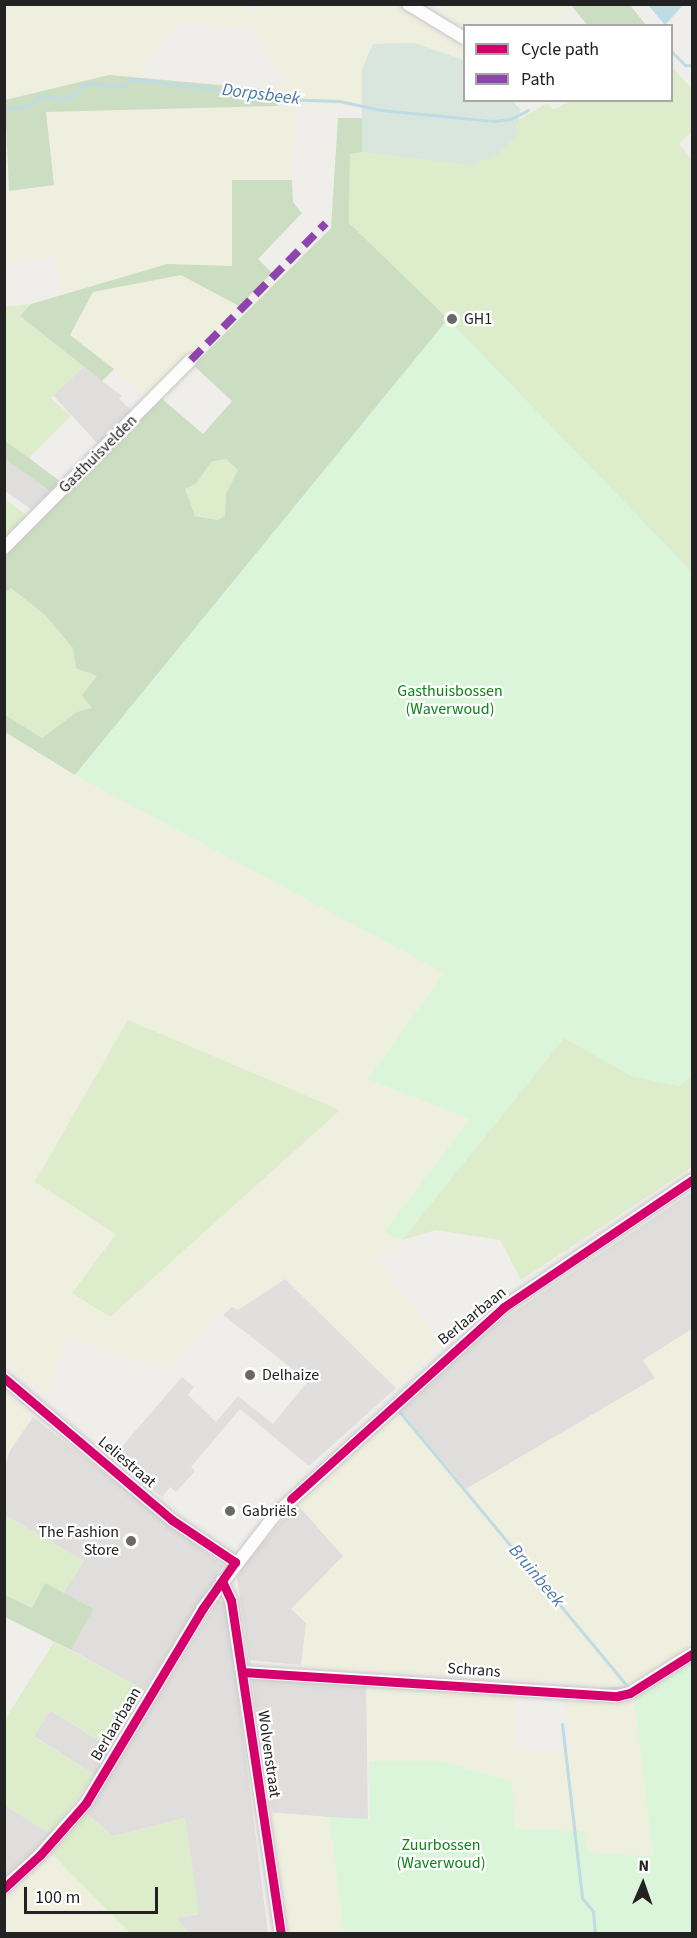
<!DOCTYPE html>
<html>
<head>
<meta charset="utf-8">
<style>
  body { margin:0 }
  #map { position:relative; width:697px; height:1938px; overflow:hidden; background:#f0eeeb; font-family:"Source Sans 3",sans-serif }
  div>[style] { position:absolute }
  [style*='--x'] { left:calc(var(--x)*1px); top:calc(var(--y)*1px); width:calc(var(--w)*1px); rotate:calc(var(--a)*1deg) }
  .residential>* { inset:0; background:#dfdedc; transform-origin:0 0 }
  .farmland>* { inset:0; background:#efefdf }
  .grass>* { inset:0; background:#ddeccb }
  .forest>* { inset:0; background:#cbdec1 }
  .wetland>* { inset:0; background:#d9e6de }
  .park>* { inset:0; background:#daf5da }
  .parking>* { inset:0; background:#e0dfde }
  .water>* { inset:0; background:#bfdbe3 }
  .stream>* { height:3px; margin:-1.5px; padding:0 1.5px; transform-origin:1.5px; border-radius:1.5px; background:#bfdbe3 }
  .roads { filter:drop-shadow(0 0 2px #c9c8c7) drop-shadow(0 0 2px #c9c8c7) }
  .minor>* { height:12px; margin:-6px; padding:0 6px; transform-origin:6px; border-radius:6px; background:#fdfcfc }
  .quiet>* { height:8px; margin-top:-4px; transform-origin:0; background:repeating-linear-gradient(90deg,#8e44ad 0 15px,transparent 0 23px) }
  .cycleway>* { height:9px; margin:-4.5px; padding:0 4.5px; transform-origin:4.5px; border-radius:4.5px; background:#d6006c }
  .dots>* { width:16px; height:16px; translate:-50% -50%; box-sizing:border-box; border:3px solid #fff; border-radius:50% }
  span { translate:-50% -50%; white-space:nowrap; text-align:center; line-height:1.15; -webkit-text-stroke:4.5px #fff; paint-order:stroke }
  .poi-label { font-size:16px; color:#222 }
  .left { translate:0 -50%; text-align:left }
  .right { translate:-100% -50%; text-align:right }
  .street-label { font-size:16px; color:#222 }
  .park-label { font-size:16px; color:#0c8416 }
  .water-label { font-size:18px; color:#4a7aab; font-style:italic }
  .frame { position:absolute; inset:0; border:6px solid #222; pointer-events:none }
  .legend { position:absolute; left:463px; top:24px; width:210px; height:78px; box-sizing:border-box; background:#fff; border:2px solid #a7a7a7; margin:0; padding:8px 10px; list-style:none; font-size:18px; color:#222 }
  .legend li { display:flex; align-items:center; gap:12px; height:30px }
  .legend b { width:30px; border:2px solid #a7a7a7 }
  .north { position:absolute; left:613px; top:1854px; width:60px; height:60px; -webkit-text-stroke:4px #fff; paint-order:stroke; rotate:2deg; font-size:16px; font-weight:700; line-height:24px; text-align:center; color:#222 }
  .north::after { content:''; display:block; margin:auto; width:21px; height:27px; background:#222; clip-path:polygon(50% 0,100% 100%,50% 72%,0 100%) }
  .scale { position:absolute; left:24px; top:1887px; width:134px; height:27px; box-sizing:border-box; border:3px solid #222; border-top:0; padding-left:8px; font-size:18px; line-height:21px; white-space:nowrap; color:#222; -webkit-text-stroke:4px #fff; paint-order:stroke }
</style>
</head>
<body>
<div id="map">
  <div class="residential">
    <i style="clip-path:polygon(81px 365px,122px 396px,119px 399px,131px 410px,98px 444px,52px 394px)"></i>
    <i style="clip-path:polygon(5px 459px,51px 492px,32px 510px,5px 491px)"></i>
    <i style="clip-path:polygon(692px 1192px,692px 1329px,643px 1360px,655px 1378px,466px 1489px,398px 1408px,499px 1322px)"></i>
    <i style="clip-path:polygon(33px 1417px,223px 1566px,144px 1690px,71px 1650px,94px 1609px,63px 1593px,84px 1561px,5px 1515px,5px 1465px,10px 1450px)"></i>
    <i style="clip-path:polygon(297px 1504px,343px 1556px,292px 1609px,306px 1623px,301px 1665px,250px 1660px,252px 1678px,366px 1680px,368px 1820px,273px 1813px,269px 1797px,237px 1578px,244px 1564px)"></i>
    <i style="clip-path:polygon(218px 1601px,226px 1603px,268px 1933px,189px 1933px,176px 1918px,198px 1914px,185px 1818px,113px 1836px,86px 1813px)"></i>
    <i style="left:50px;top:1710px;width:73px;height:31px;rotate:32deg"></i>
    <i style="clip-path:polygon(5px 1805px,50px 1834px,5px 1883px)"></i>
  </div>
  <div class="farmland">
    <i style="clip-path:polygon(244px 4px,252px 13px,261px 5px,396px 5px,464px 47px,464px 60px,414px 43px,362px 69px,362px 107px,296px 105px,292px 180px,232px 180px,232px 266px,167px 264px,60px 295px,55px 255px,5px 264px,4px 136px,54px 184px,46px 112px,277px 106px,275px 90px,285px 81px,250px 29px,176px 23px,137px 78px,109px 75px,5px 100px,5px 5px)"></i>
    <i style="clip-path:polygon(448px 5px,571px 5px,556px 25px,464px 28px,442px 13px)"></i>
    <i style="clip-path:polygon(181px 275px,239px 306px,149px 396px,70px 335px,93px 292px)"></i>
    <i style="clip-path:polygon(evenodd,4px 732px,75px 775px,444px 973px,368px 1079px,470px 1119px,384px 1232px,402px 1240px,377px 1260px,442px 1343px,396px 1388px,285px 1279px,238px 1310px,226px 1302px,169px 1370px,67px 1337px,46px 1396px,5px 1360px,4px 732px,128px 1020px,340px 1110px,111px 1317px,72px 1292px,116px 1234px,128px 1020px)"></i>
    <i style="clip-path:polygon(692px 1329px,692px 1388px,688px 1390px,692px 1398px,692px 1647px,630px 1686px,302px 1666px,306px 1623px,291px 1609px,343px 1556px,297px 1504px,398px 1408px,466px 1489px,655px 1378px,643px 1360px)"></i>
    <i style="clip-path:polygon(5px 1392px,33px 1417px,10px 1450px,5px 1465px)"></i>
    <i style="clip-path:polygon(366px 1680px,515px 1691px,515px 1752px,571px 1750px,565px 1700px,634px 1696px,653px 1856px,586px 1852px,584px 1831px,515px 1829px,438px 1761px,369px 1761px)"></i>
    <i style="clip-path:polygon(268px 1812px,329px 1817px,344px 1933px,286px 1933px)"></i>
    <i style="clip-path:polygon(51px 1853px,130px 1933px,5px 1933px,4px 1895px)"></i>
  </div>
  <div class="grass">
    <i style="clip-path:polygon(672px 67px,692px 89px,692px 131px,679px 144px,692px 160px,692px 572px,349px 223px,350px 153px,516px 136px,518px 120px,548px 103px,553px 110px,570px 101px,672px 100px)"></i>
    <i style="clip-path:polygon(31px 304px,20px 316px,84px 367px,51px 398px,71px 416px,29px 458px,5px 441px,4px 307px)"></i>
    <i style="clip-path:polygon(226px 459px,238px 470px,226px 494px,225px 517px,218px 520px,195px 516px,184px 489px,196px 484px,211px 462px)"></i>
    <i style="clip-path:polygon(5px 499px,29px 517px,5px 541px)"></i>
    <i style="clip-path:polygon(11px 588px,45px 615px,73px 648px,77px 668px,97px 675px,93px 708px,77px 712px,42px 738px,5px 714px,4px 593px)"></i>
    <i style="clip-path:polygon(128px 1020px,340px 1110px,110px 1317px,72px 1293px,116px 1234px,35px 1182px)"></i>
    <i style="clip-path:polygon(564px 1038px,632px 1076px,679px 1086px,692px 1075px,692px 1167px,521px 1280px,500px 1240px,436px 1230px,402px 1240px)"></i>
    <i style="clip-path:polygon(5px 1515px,84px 1561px,63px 1593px,45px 1584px,32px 1608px,5px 1595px)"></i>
    <i style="clip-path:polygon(54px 1642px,144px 1690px,112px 1748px,50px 1710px,34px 1737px,95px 1775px,50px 1834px,5px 1805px,4px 1721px)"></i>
    <i style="clip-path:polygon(86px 1813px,113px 1836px,185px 1818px,199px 1913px,177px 1918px,189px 1933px,130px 1933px,51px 1853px)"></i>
  </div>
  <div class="forest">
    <i style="clip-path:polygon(571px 5px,630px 5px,646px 25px,587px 25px)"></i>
    <i style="clip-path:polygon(109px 75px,275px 90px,278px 106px,46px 112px,54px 185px,9px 191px,5px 100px)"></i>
    <i style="clip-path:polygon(evenodd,338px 118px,362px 118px,362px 152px,350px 154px,349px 223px,448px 319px,75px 775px,5px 732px,4px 714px,42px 738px,77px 712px,92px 708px,82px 695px,97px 676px,76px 668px,73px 648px,45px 615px,11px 588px,5px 593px,5px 556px,161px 398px,203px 434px,232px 401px,193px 365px,331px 228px,338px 118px,226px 459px,238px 470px,226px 494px,225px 516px,218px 520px,195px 516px,185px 489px,196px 484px,211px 462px,226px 459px)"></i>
    <i style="clip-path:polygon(232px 180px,292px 180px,293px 202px,302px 213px,258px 259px,272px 273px,239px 306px,181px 275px,93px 292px,70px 335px,114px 369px,102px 381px,20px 316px,31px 304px,167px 264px,232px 266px)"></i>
    <i style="clip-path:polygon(5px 441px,29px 458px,65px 485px,51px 492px,5px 459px)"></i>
    <i style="clip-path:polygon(45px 1583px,94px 1609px,71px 1650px,5px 1617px,5px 1595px,32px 1608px)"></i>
  </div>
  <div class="wetland">
    <i style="clip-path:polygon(414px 43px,464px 60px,464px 100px,513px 101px,520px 109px,516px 136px,497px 155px,471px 165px,362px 152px,362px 69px,373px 44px)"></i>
  </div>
  <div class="park">
    <i style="clip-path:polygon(448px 319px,692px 572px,692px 1075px,679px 1086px,632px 1076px,564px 1038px,402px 1240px,384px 1232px,470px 1119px,368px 1079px,444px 973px,75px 775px)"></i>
    <i style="clip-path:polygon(692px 1660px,692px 1933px,344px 1933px,329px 1817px,370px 1819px,369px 1761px,438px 1761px,512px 1781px,515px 1829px,585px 1831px,587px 1852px,653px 1856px,634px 1696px)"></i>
  </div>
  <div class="parking">
    <i style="clip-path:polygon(285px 1279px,396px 1388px,309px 1466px,240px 1409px,191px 1467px,195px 1471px,176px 1492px,170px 1487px,162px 1497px,112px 1458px,182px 1377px,194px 1387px,188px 1395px,216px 1422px,238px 1396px,273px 1424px,308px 1381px,223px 1315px,232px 1307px,238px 1310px)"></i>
    <i style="clip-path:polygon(120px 1487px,194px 1550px,187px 1562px,207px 1578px,182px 1614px,142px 1579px,161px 1555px,168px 1561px,174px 1554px,148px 1533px,153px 1526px,114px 1494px)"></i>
  </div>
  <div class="water">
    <i style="clip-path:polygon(648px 5px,683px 5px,665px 25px)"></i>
  </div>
  <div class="stream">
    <i style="--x:672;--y:52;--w:18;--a:45"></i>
    <i style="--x:685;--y:65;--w:7;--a:0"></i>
    <i style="--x:4;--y:109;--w:24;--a:-7"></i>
    <i style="--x:28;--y:106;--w:19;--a:-36"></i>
    <i style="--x:43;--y:95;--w:18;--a:13"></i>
    <i style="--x:61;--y:99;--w:13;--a:-13"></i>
    <i style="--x:74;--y:96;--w:17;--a:-50"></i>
    <i style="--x:85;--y:83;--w:38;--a:5"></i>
    <i style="--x:123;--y:86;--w:11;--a:-41"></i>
    <i style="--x:131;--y:79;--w:115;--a:7"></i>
    <i style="--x:245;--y:93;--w:22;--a:-5"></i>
    <i style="--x:267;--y:91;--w:16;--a:30"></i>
    <i style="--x:281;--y:99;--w:58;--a:2"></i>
    <i style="--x:339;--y:101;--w:43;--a:12.1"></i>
    <i style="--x:381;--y:110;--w:114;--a:5.6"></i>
    <i style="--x:494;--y:121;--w:17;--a:-7"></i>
    <i style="--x:511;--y:119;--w:19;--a:-28"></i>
    <i style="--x:398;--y:1410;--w:360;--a:50.3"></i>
    <i style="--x:628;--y:1687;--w:27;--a:176"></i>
    <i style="--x:562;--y:1724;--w:175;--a:83.4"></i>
    <i style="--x:582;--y:1898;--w:17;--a:50"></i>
    <i style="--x:593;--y:1911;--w:23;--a:85"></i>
  </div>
  <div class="roads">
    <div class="minor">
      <i style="--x:408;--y:4;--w:66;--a:31.3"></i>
      <i style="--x:4;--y:548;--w:265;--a:-45.2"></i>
      <i style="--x:4;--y:1378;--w:220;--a:40.2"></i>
      <i style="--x:172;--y:1520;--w:76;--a:33.7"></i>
      <i style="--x:222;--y:1581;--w:21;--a:65"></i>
      <i style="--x:231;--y:1600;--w:338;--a:81.5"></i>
      <i style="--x:242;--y:1672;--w:376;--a:3.7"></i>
      <i style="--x:617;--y:1696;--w:13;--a:-13"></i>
      <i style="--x:630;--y:1693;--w:73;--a:-32.2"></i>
      <i style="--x:4;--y:1888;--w:49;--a:-42.5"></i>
      <i style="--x:40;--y:1855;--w:69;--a:-48.5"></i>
      <i style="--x:86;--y:1803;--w:227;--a:-59"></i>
      <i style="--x:203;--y:1608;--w:118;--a:-52.3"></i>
      <i style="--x:275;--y:1515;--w:309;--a:-42.2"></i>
      <i style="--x:504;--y:1307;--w:227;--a:-34"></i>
    </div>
  </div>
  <div class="quiet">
    <i style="--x:191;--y:360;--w:192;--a:-45.4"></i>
  </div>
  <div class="cycleway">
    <i style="--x:4;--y:1378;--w:220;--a:40.2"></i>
    <i style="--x:172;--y:1520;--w:76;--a:33.7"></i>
    <i style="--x:235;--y:1562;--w:56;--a:124.8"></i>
    <i style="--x:203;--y:1608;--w:227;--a:121"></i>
    <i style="--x:86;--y:1803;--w:69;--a:131.5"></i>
    <i style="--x:40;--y:1855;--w:49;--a:137.5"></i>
    <i style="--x:291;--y:1499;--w:287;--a:-42"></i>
    <i style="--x:504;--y:1307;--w:227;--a:-34"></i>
    <i style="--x:222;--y:1581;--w:21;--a:65"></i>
    <i style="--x:231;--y:1600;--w:338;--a:81.5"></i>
    <i style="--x:242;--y:1672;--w:376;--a:3.7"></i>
    <i style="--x:617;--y:1696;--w:13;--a:-13"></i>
    <i style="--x:630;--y:1693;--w:73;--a:-32.2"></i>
  </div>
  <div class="dots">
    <i style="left:452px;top:319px;background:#6a6968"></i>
    <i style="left:250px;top:1375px;background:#6a6968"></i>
    <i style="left:230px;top:1511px;background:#6a6968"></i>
    <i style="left:131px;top:1541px;background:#6a6968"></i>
  </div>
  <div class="poi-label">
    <span class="left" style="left:464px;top:319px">GH1</span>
    <span class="left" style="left:262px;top:1375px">Delhaize</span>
    <span class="left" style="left:242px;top:1511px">Gabriëls</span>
    <span class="right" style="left:119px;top:1541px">The Fashion<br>Store</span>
  </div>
  <div class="street-label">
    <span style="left:98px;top:454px;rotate:-45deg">Gasthuisvelden</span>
    <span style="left:472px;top:1316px;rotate:-39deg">Berlaarbaan</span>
    <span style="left:127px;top:1462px;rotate:40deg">Leliestraat</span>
    <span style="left:474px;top:1670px;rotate:4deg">Schrans</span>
    <span style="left:116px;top:1724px;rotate:-59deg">Berlaarbaan</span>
    <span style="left:269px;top:1754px;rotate:82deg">Wolvenstraat</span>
  </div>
  <div class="park-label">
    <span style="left:450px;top:700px">Gasthuisbossen<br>(Waverwoud)</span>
    <span style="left:441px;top:1854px">Zuurbossen<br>(Waverwoud)</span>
  </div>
  <div class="water-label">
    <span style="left:261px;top:95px;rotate:7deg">Dorpsbeek</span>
    <span style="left:536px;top:1576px;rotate:50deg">Bruinbeek</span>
  </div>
  <div class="frame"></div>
  <ul class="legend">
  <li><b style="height:8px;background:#d6006c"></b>Cycle path</li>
  <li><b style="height:8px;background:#8e44ad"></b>Path</li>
  </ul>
  <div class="north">N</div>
  <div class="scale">100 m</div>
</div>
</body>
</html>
